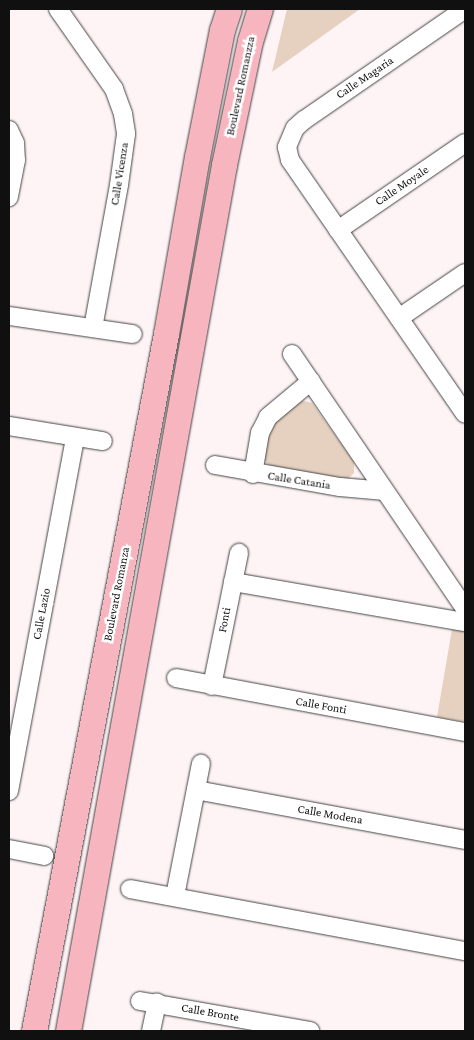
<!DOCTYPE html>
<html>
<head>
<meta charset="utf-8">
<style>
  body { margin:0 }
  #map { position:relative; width:474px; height:1040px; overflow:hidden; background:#fef4f6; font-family:"Crimson Pro",serif }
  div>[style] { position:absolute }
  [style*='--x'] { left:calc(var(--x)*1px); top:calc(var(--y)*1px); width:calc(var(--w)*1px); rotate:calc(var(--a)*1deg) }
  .green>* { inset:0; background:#e6d1c0 }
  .roads { filter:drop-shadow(0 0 1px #434343) drop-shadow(0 0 1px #434343) }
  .minor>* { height:18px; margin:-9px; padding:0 9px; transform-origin:9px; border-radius:9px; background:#fff }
  .secondary>* { height:25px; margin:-12.5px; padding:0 12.5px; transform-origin:12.5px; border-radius:12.5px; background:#f7b6bf }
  span { translate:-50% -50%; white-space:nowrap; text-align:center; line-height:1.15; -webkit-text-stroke:5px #fff; paint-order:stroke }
  .street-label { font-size:12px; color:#101010 }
  .frame { position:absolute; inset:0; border:10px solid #101010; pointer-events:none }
</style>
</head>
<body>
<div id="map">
  <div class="green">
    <i style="clip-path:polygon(287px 9px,360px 9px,272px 72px)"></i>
    <i style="clip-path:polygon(300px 400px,312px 403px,354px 462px,354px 473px,348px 479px,270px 467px,262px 458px,269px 420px)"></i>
    <i style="clip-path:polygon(452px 629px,465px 631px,465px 722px,437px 717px)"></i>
  </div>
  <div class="roads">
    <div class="minor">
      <i style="--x:58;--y:9;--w:98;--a:55"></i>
      <i style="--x:114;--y:89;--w:27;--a:70"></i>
      <i style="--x:123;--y:114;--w:20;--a:81"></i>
      <i style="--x:126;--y:134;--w:51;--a:97.8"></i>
      <i style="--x:119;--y:185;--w:145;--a:100.3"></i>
      <i style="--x:465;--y:9;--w:196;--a:145.4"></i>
      <i style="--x:304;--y:120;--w:12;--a:138"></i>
      <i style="--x:295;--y:128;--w:21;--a:113"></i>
      <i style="--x:287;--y:147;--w:13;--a:77"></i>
      <i style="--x:290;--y:160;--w:308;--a:55.4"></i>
      <i style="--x:9;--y:130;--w:14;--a:65"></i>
      <i style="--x:15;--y:143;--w:17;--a:87"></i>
      <i style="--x:16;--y:160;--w:38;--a:101"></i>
      <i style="--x:338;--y:230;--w:154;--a:-34.4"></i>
      <i style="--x:9;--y:316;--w:125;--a:8.3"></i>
      <i style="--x:399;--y:318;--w:80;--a:-34.3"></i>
      <i style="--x:292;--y:354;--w:308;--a:55.8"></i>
      <i style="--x:9;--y:426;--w:95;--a:9.1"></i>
      <i style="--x:215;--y:465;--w:127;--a:10"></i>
      <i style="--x:340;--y:487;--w:45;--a:5.1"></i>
      <i style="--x:253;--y:474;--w:42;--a:-80.3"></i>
      <i style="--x:260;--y:433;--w:18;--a:-63"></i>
      <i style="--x:268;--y:417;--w:56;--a:-39.9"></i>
      <i style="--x:233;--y:582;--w:235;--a:9.8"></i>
      <i style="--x:176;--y:678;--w:294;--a:10.6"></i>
      <i style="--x:212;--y:686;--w:136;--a:-78.5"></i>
      <i style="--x:196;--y:790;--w:274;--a:10.5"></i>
      <i style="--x:9;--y:791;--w:359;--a:-79.4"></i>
      <i style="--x:9;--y:849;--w:36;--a:11"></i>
      <i style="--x:130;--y:889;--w:341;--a:10.5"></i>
      <i style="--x:175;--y:896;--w:135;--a:-78.9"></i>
      <i style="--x:140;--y:1001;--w:173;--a:10"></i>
      <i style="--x:151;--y:1031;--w:29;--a:-78"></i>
    </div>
    <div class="secondary">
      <i style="--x:34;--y:1031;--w:709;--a:-79.28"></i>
      <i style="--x:166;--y:334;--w:180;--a:-80.1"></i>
      <i style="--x:197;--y:157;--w:129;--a:-78.9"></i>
      <i style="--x:222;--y:30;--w:22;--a:-72"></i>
      <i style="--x:68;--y:1031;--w:880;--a:-79.79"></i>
      <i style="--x:224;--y:165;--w:127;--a:-78.2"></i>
      <i style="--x:250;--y:41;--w:34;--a:-73"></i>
    </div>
  </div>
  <div class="street-label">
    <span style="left:365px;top:78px;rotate:-34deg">Calle Magaria</span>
    <span style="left:241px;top:86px;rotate:-78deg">Boulevard Romanzza</span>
    <span style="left:120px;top:174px;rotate:-81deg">Calle Vicenza</span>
    <span style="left:402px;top:186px;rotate:-34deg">Calle Moyale</span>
    <span style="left:299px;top:481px;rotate:9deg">Calle Catania</span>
    <span style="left:117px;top:594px;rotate:-79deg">Boulevard Romanza</span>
    <span style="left:42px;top:614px;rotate:-79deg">Calle Lazio</span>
    <span style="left:225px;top:620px;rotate:-79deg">Fonti</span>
    <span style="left:321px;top:706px;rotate:10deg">Calle Fonti</span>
    <span style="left:330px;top:815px;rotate:10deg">Calle Modena</span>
    <span style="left:210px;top:1013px;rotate:10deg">Calle Bronte</span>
  </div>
  <div class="frame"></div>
</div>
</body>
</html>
